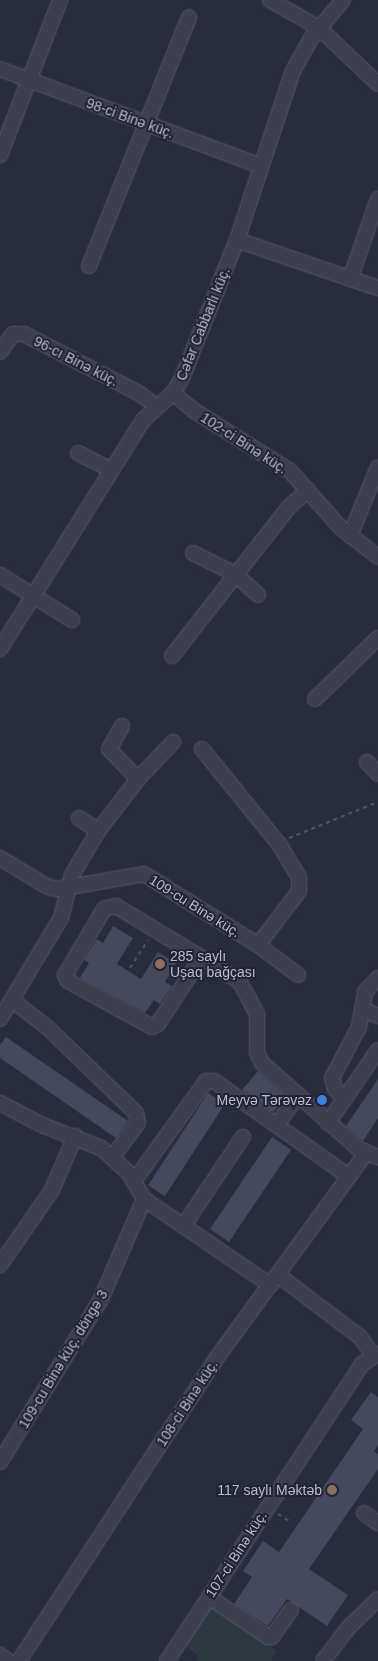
<!DOCTYPE html>
<html>
<head>
<meta charset="utf-8">
<style>
  body { margin:0 }
  #map { position:relative; width:378px; height:1661px; overflow:hidden; background:#292c3e; font-family:Helvetica,sans-serif }
  div>[style] { position:absolute }
  [style*='--x'] { left:calc(var(--x)*1px); top:calc(var(--y)*1px); width:calc(var(--w)*1px); rotate:calc(var(--a)*1deg) }
  .green>* { inset:0; background:#2c3940 }
  .building>* { inset:0; background:#46495e; transform-origin:0 0 }
  .path>* { height:2px; margin-top:-1px; transform-origin:0; background:repeating-linear-gradient(90deg,#4b565e 0 4px,transparent 0 8px) }
  .roads { filter:drop-shadow(0 0 1px #585a69) drop-shadow(0 0 1px #585a69) }
  .minor>* { height:14px; margin:-7px; padding:0 7px; transform-origin:7px; border-radius:7px; background:#3d3f4f }
  .dots>* { width:14px; height:14px; translate:-50% -50%; box-sizing:border-box; border:2px solid #212434; border-radius:50% }
  span { translate:-50% -50%; white-space:nowrap; text-align:center; line-height:1.15; -webkit-text-stroke:4px #212434; paint-order:stroke }
  .street-label { font-size:14px; color:#b9bbc9 }
  .poi-label { font-size:14px; color:#b9bbc9 }
  .left { translate:0 -50%; text-align:left }
  .right { translate:-100% -50%; text-align:right }
</style>
</head>
<body>
<div id="map">
  <div class="green">
    <i style="clip-path:polygon(211px 1605px,277px 1651px,270px 1661px,196px 1661px,199px 1656px,184px 1645px)"></i>
  </div>
  <div class="building">
    <i style="clip-path:polygon(113px 926px,133px 938px,117px 964px,141px 979px,158px 952px,176px 963px,165px 982px,172px 986px,160px 1004px,154px 1000px,145px 1013px,80px 978px,89px 963px,84px 960px,97px 939px,103px 943px)"></i>
    <i style="clip-path:polygon(6px 1037px,128px 1121px,116px 1138px,0 1058px,0 1045px)"></i>
    <i style="clip-path:polygon(258px 1071px,286px 1096px,273px 1112px,242px 1090px)"></i>
    <i style="clip-path:polygon(378px 1079px,378px 1118px,363px 1141px,346px 1126px)"></i>
    <i style="left:208px;top:1093px;width:20px;height:110px;rotate:33deg"></i>
    <i style="left:272px;top:1137px;width:23px;height:111px;rotate:34deg"></i>
    <i style="clip-path:polygon(371px 1392px,378px 1397px,378px 1445px,374px 1451px,378px 1454px,378px 1469px,309px 1569px,348px 1595px,327px 1626px,287px 1599px,268px 1626px,234px 1604px,252px 1577px,243px 1571px,263px 1541px,279px 1552px,363px 1429px,351px 1420px)"></i>
  </div>
  <div class="path">
    <i style="--x:289;--y:838;--w:96;--a:-22"></i>
    <i style="--x:130;--y:968;--w:33;--a:-57"></i>
    <i style="--x:278;--y:1514;--w:13;--a:32"></i>
  </div>
  <div class="roads">
    <div class="minor">
      <i style="--x:270;--y:0;--w:56;--a:29.7"></i>
      <i style="--x:319;--y:28;--w:81;--a:43.5"></i>
      <i style="--x:0;--y:69;--w:278;--a:20.4"></i>
      <i style="--x:0;--y:155;--w:166;--a:-68.8"></i>
      <i style="--x:237;--y:240;--w:149;--a:18.8"></i>
      <i style="--x:89;--y:266;--w:268;--a:-68.1"></i>
      <i style="--x:350;--y:279;--w:85;--a:-70.7"></i>
      <i style="--x:0;--y:352;--w:22;--a:-54"></i>
      <i style="--x:13;--y:334;--w:11;--a:0"></i>
      <i style="--x:24;--y:334;--w:131;--a:27.3"></i>
      <i style="--x:140;--y:394;--w:21;--a:37"></i>
      <i style="--x:173;--y:393;--w:26;--a:40"></i>
      <i style="--x:193;--y:410;--w:115;--a:32.2"></i>
      <i style="--x:290;--y:471;--w:75;--a:48.2"></i>
      <i style="--x:340;--y:527;--w:48;--a:38.3"></i>
      <i style="--x:78;--y:453;--w:37;--a:27"></i>
      <i style="--x:350;--y:536;--w:74;--a:-67.9"></i>
      <i style="--x:193;--y:553;--w:47;--a:26.6"></i>
      <i style="--x:235;--y:574;--w:31;--a:42"></i>
      <i style="--x:0;--y:575;--w:85;--a:32"></i>
      <i style="--x:0;--y:649;--w:270;--a:-58"></i>
      <i style="--x:143;--y:420;--w:40;--a:-42"></i>
      <i style="--x:173;--y:393;--w:17;--a:-59"></i>
      <i style="--x:182;--y:378;--w:149;--a:-68.3"></i>
      <i style="--x:237;--y:240;--w:178;--a:-71.7"></i>
      <i style="--x:293;--y:71;--w:39;--a:-61"></i>
      <i style="--x:312;--y:37;--w:48;--a:-50"></i>
      <i style="--x:172;--y:656;--w:188;--a:-51.9"></i>
      <i style="--x:288;--y:508;--w:27;--a:-42"></i>
      <i style="--x:315;--y:699;--w:88;--a:-44.1"></i>
      <i style="--x:122;--y:726;--w:26;--a:119"></i>
      <i style="--x:109;--y:749;--w:42;--a:46"></i>
      <i style="--x:202;--y:749;--w:122;--a:51"></i>
      <i style="--x:279;--y:844;--w:39;--a:59"></i>
      <i style="--x:299;--y:877;--w:14;--a:90"></i>
      <i style="--x:299;--y:891;--w:68;--a:127.2"></i>
      <i style="--x:367;--y:762;--w:16;--a:47"></i>
      <i style="--x:79;--y:818;--w:23;--a:34"></i>
      <i style="--x:0;--y:858;--w:56;--a:31.1"></i>
      <i style="--x:48;--y:887;--w:10;--a:11"></i>
      <i style="--x:58;--y:889;--w:87;--a:-9.9"></i>
      <i style="--x:144;--y:874;--w:134;--a:31.9"></i>
      <i style="--x:258;--y:945;--w:50;--a:36.9"></i>
      <i style="--x:201;--y:958;--w:79;--a:123.1"></i>
      <i style="--x:158;--y:1024;--w:7;--a:153"></i>
      <i style="--x:152;--y:1027;--w:96;--a:-151.3"></i>
      <i style="--x:68;--y:981;--w:7;--a:-117"></i>
      <i style="--x:65;--y:975;--w:77;--a:-59.4"></i>
      <i style="--x:104;--y:909;--w:12;--a:-14"></i>
      <i style="--x:116;--y:906;--w:133;--a:31.2"></i>
      <i style="--x:230;--y:975;--w:12;--a:35"></i>
      <i style="--x:240;--y:982;--w:36;--a:62"></i>
      <i style="--x:257;--y:1014;--w:38;--a:90"></i>
      <i style="--x:257;--y:1052;--w:12;--a:66"></i>
      <i style="--x:262;--y:1063;--w:130;--a:41.6"></i>
      <i style="--x:359;--y:1149;--w:21;--a:23"></i>
      <i style="--x:12;--y:1000;--w:46;--a:37.9"></i>
      <i style="--x:48;--y:1028;--w:122;--a:44"></i>
      <i style="--x:136;--y:1113;--w:10;--a:79"></i>
      <i style="--x:138;--y:1123;--w:41;--a:127.1"></i>
      <i style="--x:362;--y:1009;--w:17;--a:24"></i>
      <i style="--x:0;--y:1019;--w:118;--a:-58.9"></i>
      <i style="--x:61;--y:918;--w:44;--a:-75.7"></i>
      <i style="--x:72;--y:875;--w:51;--a:-59.4"></i>
      <i style="--x:98;--y:831;--w:66;--a:-52.4"></i>
      <i style="--x:138;--y:779;--w:51;--a:-46.6"></i>
      <i style="--x:345;--y:1098;--w:13;--a:-138"></i>
      <i style="--x:335;--y:1089;--w:11;--a:-105"></i>
      <i style="--x:332;--y:1078;--w:58;--a:-62.1"></i>
      <i style="--x:359;--y:1027;--w:36;--a:-80"></i>
      <i style="--x:365;--y:992;--w:19;--a:-47"></i>
      <i style="--x:0;--y:1103;--w:47;--a:27.6"></i>
      <i style="--x:42;--y:1125;--w:63;--a:21.3"></i>
      <i style="--x:101;--y:1148;--w:36;--a:42"></i>
      <i style="--x:128;--y:1172;--w:31;--a:59"></i>
      <i style="--x:144;--y:1199;--w:153;--a:34.3"></i>
      <i style="--x:328;--y:1123;--w:88;--a:-55.6"></i>
      <i style="--x:277;--y:1125;--w:37;--a:-55"></i>
      <i style="--x:134;--y:1181;--w:123;--a:-54.2"></i>
      <i style="--x:206;--y:1081;--w:8;--a:0"></i>
      <i style="--x:214;--y:1081;--w:164;--a:35.3"></i>
      <i style="--x:184;--y:1225;--w:106;--a:-56.2"></i>
      <i style="--x:0;--y:1265;--w:91;--a:-55.3"></i>
      <i style="--x:52;--y:1190;--w:59;--a:-66.9"></i>
      <i style="--x:278;--y:1275;--w:103;--a:37.1"></i>
      <i style="--x:360;--y:1337;--w:22;--a:54"></i>
      <i style="--x:0;--y:1462;--w:192;--a:-58.2"></i>
      <i style="--x:101;--y:1299;--w:109;--a:-66.7"></i>
      <i style="--x:364;--y:1513;--w:17;--a:36"></i>
      <i style="--x:209;--y:1597;--w:71;--a:34.1"></i>
      <i style="--x:268;--y:1637;--w:4;--a:0"></i>
      <i style="--x:272;--y:1637;--w:33;--a:-55"></i>
      <i style="--x:0;--y:1655;--w:10;--a:37"></i>
      <i style="--x:19;--y:1661;--w:364;--a:-56.9"></i>
      <i style="--x:218;--y:1356;--w:251;--a:-53.9"></i>
      <i style="--x:167;--y:1661;--w:355;--a:-56.7"></i>
      <i style="--x:362;--y:1364;--w:19;--a:-32"></i>
      <i style="--x:323;--y:1661;--w:43;--a:-52.6"></i>
      <i style="--x:349;--y:1627;--w:40;--a:-44"></i>
    </div>
  </div>
  <div class="dots">
    <i style="left:160px;top:964px;background:#8d6e63"></i>
    <i style="left:322px;top:1100px;background:#3f7fe0"></i>
    <i style="left:332px;top:1490px;background:#8d6e63"></i>
  </div>
  <div class="street-label">
    <span style="left:130px;top:118px;rotate:20deg">98-ci Binə küç.</span>
    <span style="left:203px;top:324px;rotate:-68deg">Cəfər Cabbarlı küç.</span>
    <span style="left:76px;top:361px;rotate:27deg">96-cı Binə küç.</span>
    <span style="left:244px;top:443px;rotate:33deg">102-ci Binə küç.</span>
    <span style="left:195px;top:906px;rotate:32deg">109-cu Binə küç.</span>
    <span style="left:63px;top:1359px;rotate:-59deg">109-cu Binə küç. döngə 3</span>
    <span style="left:187px;top:1403px;rotate:-57deg">108-ci Binə küç.</span>
    <span style="left:236px;top:1554px;rotate:-57deg">107-ci Binə küç.</span>
  </div>
  <div class="poi-label">
    <span class="left" style="left:170px;top:964px">285 saylı<br>Uşaq bağçası</span>
    <span class="right" style="left:312px;top:1100px">Meyvə Tərəvəz</span>
    <span class="right" style="left:322px;top:1490px">117 saylı Məktəb</span>
  </div>
</div>
</body>
</html>
